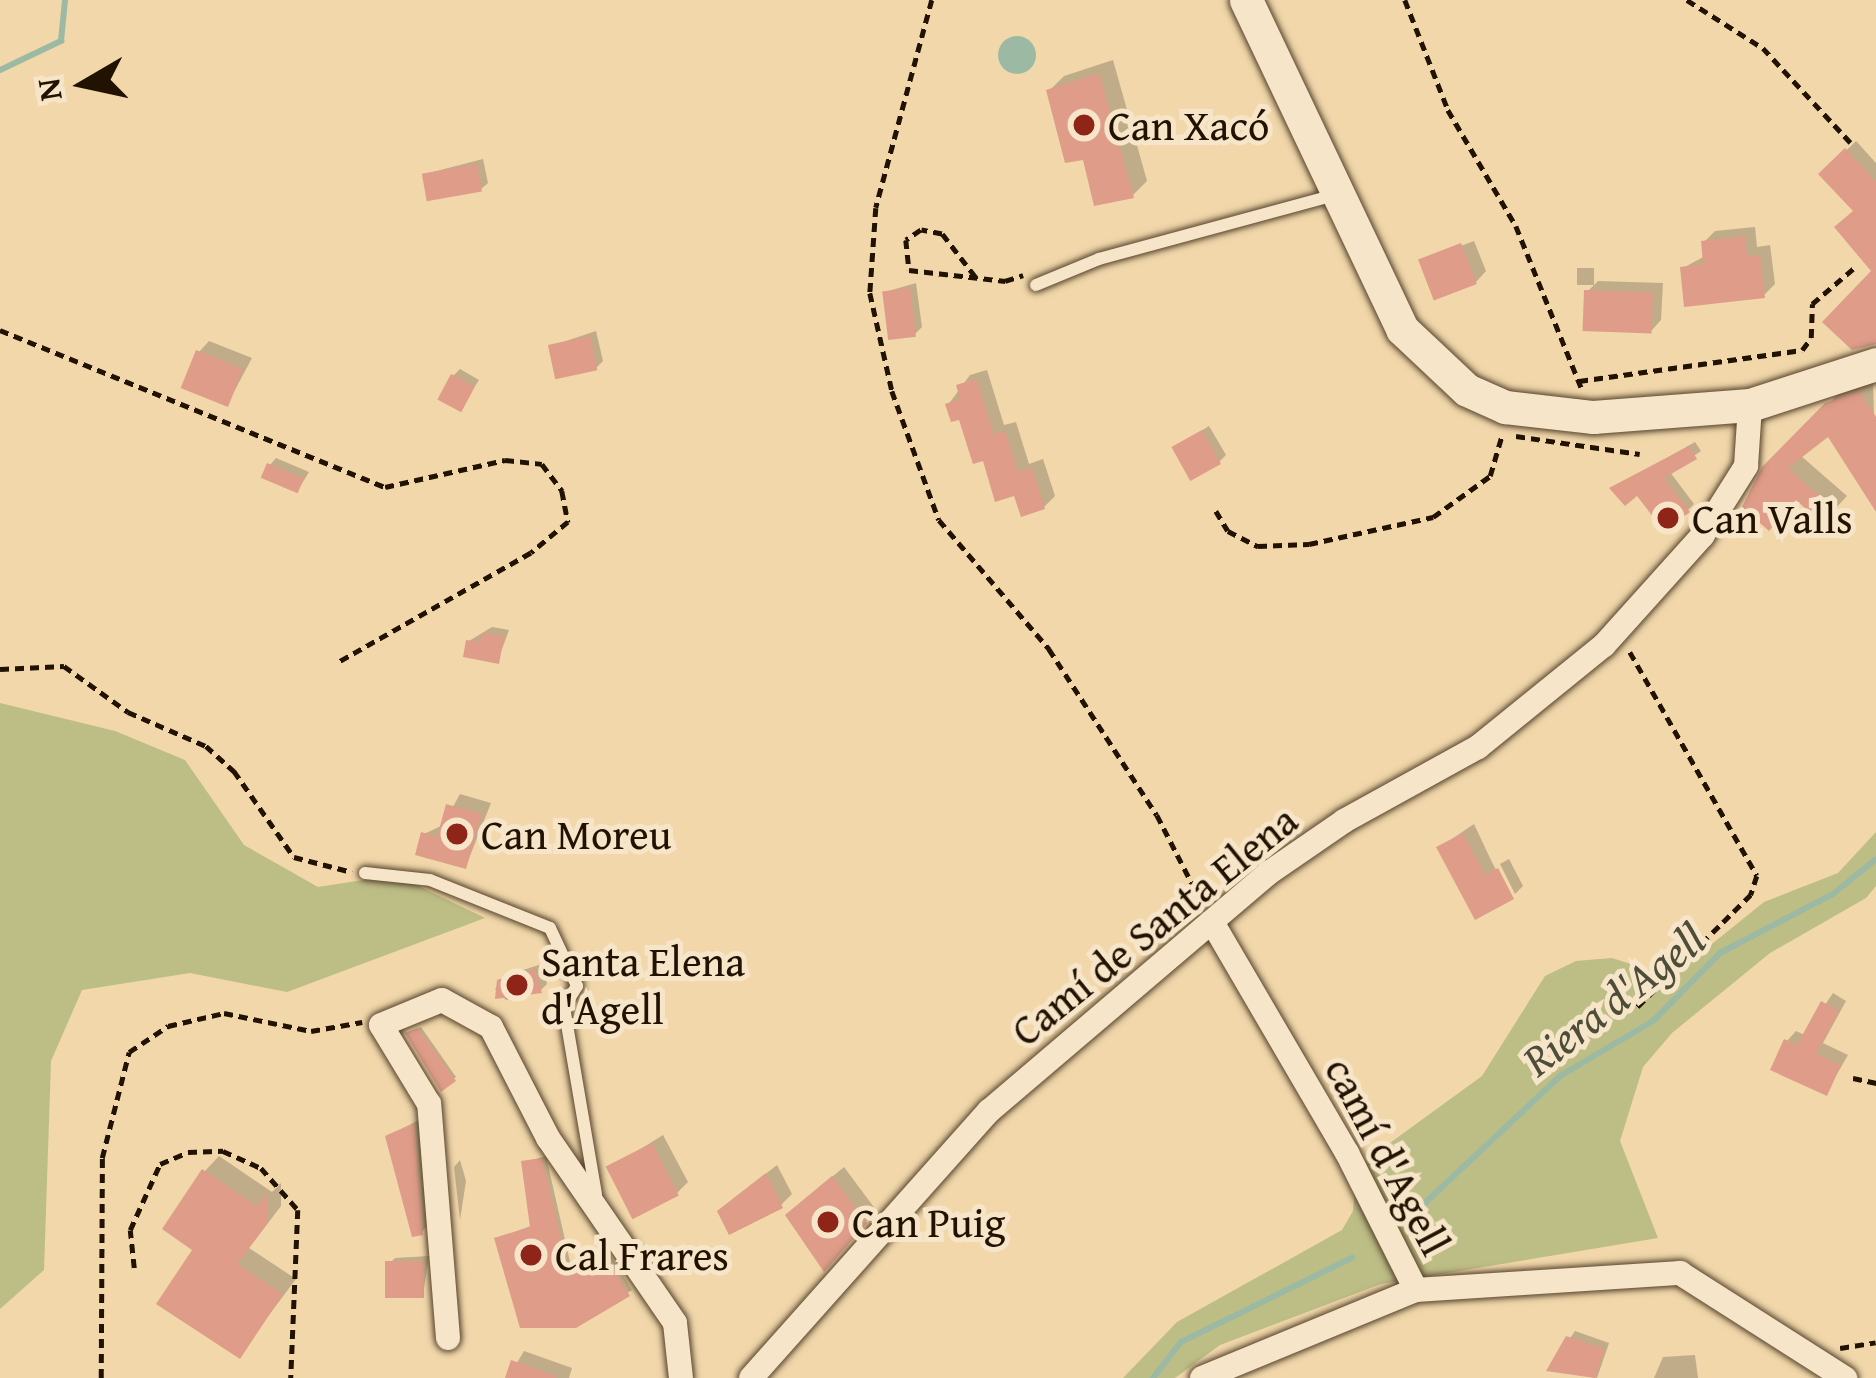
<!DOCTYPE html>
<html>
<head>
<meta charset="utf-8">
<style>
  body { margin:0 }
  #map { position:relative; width:1876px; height:1378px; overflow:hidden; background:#f1d7aa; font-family:"Gentium Book Plus",serif }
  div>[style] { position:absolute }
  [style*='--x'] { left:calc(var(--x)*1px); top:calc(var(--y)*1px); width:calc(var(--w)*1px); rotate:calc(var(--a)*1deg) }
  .green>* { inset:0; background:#bdbd86 }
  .water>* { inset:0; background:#9cbaa3 }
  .round { border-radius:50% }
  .shadow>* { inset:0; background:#0003; transform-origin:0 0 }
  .stream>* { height:6px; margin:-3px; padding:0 3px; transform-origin:3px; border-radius:3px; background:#9cbaa3 }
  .building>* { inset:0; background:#de9c89; transform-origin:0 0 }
  .path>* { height:4.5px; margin-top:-2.25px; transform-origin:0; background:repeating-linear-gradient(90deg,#221202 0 9px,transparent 0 15px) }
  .roads { filter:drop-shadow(0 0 3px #56432c) drop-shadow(0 0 3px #56432c) }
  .lane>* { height:12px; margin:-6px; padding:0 6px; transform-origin:6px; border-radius:6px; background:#f6e5c8 }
  .street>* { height:24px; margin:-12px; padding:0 12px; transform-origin:12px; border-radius:12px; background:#f6e5c8 }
  .secondary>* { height:33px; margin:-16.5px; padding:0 16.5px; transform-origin:16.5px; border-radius:16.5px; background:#f6e5c8 }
  .dots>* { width:33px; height:33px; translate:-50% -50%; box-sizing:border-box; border:6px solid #f6e5c8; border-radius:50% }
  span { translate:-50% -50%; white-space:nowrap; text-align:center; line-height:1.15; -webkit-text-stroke:10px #f6e5c8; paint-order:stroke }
  .poi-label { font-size:42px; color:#221202 }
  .left { translate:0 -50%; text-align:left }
  .street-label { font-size:42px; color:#221202 }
  .water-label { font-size:45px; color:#4d4d3a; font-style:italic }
  .north { position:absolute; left:24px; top:24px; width:120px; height:120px; -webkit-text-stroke:9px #f6e5c8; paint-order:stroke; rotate:261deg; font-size:33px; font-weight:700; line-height:48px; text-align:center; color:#221202 }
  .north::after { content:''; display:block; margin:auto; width:42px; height:54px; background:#221202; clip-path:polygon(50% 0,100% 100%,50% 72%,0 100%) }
</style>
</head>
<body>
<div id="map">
  <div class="green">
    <i style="clip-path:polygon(0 703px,115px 731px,185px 760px,244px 845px,318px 887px,396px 875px,485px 918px,287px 992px,190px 973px,82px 990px,51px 1061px,44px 1270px,0 1309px)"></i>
    <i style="clip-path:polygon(1876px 832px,1876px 886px,1866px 898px,1770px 953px,1672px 1033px,1643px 1067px,1620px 1141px,1658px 1238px,1381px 1284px,1220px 1345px,1175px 1378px,1123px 1378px,1177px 1322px,1342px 1230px,1353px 1211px,1357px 1167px,1482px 1076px,1545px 976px,1576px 961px,1612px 958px,1671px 977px,1764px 902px,1838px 873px)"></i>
  </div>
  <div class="water">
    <i class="round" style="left:998px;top:36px;width:38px;height:38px"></i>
  </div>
  <div class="shadow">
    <i style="clip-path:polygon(1113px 60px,1147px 181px,1133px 195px,1086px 156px,1049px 91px,1064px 76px)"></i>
    <i style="clip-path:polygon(1856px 141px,1876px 163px,1876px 341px,1875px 271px,1856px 211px,1822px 174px)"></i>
    <i style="clip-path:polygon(483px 159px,488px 183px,481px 189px,425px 174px)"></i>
    <i style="clip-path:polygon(1755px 227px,1757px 247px,1770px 245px,1775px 284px,1764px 295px,1683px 268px,1705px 256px,1704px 242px,1715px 231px)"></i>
    <i style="clip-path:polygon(1474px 241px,1486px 271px,1476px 282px,1421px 261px)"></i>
    <i style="left:1577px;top:268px;width:17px;height:17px"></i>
    <i style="clip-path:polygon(1598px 281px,1663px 283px,1661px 320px,1651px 331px,1587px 292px)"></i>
    <i style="clip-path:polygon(916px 283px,922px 327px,915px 334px,885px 292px)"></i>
    <i style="clip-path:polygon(596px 331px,603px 361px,596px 368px,551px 346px)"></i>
    <i style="clip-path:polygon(209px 341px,252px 358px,228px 403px,199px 352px)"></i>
    <i style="clip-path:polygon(460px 369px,479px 380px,461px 408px,453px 376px)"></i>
    <i style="clip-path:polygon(987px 370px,1004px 425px,1016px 422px,1029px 464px,1043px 459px,1055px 496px,1044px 507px,1016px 492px,948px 405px,970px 375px)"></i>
    <i style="clip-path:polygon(1873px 380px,1876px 491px,1829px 433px,1800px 455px,1847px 496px,1824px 521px,1765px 469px,1842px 390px)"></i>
    <i style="clip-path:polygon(1209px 426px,1226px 455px,1219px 462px,1174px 448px)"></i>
    <i style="clip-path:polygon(1695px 442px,1701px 451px,1670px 472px,1694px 504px,1688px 510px,1613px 488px)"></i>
    <i style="clip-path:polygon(276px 458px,309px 472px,298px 490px,270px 465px)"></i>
    <i style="clip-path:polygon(492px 627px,509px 630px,498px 660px,469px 641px)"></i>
    <i style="clip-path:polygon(460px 794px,491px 803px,466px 866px,424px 834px,443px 825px)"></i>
    <i style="clip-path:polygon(1474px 824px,1489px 856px,1510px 898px,1440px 847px)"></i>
    <i style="clip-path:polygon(1509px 859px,1523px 886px,1515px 894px,1500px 864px)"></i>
    <i style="clip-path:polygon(542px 964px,547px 984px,540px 991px,506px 1000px,495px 989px,507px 975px)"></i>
    <i style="clip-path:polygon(1833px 993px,1846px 1001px,1823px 1043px,1848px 1055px,1826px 1093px,1787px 1041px,1796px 1031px,1805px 1035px)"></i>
    <i style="clip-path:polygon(421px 1027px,456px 1077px,442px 1088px,411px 1031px)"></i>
    <i style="clip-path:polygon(420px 1119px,428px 1225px,422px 1232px,388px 1137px)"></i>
    <i style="clip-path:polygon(663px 1135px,688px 1182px,677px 1193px,610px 1168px)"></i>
    <i style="clip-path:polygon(219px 1156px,272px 1192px,281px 1183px,281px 1206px,249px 1248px,296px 1279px,239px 1355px,205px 1171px)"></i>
    <i style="clip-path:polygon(546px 1156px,573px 1275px,611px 1256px,632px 1290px,575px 1325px,497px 1239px,533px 1225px,525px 1162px)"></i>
    <i style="clip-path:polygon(460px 1160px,466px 1181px,460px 1220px,454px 1167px)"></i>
    <i style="clip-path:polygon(777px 1165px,792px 1194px,781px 1205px,732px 1200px)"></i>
    <i style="clip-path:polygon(844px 1167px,876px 1210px,834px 1257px,799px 1204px)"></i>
    <i style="clip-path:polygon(429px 1256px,423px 1295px,388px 1265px,395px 1258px)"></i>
    <i style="clip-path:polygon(1575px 1331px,1609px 1343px,1597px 1378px,1549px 1369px)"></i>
    <i style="clip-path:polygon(524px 1351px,572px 1368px,569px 1378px,508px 1378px)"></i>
    <i style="clip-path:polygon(1695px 1355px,1698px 1378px,1654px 1378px,1663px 1357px)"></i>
  </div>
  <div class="stream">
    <i style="--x:0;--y:70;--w:68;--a:-25.4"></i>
    <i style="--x:61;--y:41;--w:41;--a:-84.4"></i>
    <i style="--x:1410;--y:1217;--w:206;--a:-43.2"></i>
    <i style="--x:1560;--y:1076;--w:108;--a:-30.6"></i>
    <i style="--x:1653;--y:1021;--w:95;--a:-45.4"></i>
    <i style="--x:1720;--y:953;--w:127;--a:-27.6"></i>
    <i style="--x:1833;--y:894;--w:55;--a:-39.1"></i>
    <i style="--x:1153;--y:1378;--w:46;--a:-52.1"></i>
    <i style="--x:1181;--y:1342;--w:191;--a:-26.2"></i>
  </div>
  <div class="building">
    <i style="clip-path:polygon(1099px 73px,1134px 198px,1094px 206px,1083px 160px,1065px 163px,1046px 90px)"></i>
    <i style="clip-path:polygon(1845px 148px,1876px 182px,1876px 344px,1852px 350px,1822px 322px,1871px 271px,1834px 227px,1853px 211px,1818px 174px)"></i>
    <i style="left:477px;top:164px;width:28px;height:56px;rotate:80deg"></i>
    <i style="clip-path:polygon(1745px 236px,1747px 256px,1760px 255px,1765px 298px,1684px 307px,1680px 267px,1703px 264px,1701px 241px)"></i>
    <i style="left:1461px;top:243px;width:44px;height:46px;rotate:69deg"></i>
    <i style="left:910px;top:288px;width:49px;height:28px;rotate:83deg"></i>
    <i style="left:1584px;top:290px;width:69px;height:41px;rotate:2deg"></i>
    <i style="left:590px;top:336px;width:35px;height:43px;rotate:78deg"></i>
    <i style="left:196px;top:350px;width:51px;height:41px;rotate:22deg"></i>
    <i style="left:451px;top:374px;width:27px;height:29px;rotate:28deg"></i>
    <i style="clip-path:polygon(976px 379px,994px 434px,1005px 431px,1018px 472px,1032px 468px,1045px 509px,1021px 517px,1014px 496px,995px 502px,983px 461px,973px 464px,959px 420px,951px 422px,945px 404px,960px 399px,956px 385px)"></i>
    <i style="clip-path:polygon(1859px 391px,1876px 417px,1876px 512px,1828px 437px,1788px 468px,1836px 511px,1824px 525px,1796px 500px,1769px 531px,1742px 507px,1762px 467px,1825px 403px)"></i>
    <i style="left:1202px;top:430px;width:39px;height:35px;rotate:61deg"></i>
    <i style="clip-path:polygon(1689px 446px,1697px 459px,1664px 478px,1690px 512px,1664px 531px,1637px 496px,1625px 506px,1609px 488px)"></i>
    <i style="left:267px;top:463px;width:40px;height:16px;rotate:23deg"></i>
    <i style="clip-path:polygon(482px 633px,504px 636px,499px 664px,463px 657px,466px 640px,480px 642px)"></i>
    <i style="clip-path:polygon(446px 804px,482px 814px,466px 869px,415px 855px,421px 832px,437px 837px)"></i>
    <i style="clip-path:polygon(1463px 833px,1485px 875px,1498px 868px,1514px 899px,1475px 920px,1436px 847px)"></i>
    <i style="clip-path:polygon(535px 969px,542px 993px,495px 999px,497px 980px)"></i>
    <i style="clip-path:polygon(1821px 1001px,1839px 1011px,1816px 1054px,1841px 1065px,1827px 1096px,1770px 1070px,1784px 1039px,1797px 1045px)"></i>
    <i style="clip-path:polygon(418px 1028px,456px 1081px,441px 1092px,405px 1033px)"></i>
    <i style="clip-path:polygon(414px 1123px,423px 1235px,412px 1237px,385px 1136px)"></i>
    <i style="left:652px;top:1143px;width:59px;height:52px;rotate:63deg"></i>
    <i style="clip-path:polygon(542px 1158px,570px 1276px,607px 1258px,630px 1296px,576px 1328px,520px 1328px,494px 1238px,530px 1227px,521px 1161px)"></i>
    <i style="clip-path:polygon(202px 1169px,257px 1206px,268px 1192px,267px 1224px,237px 1264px,283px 1294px,240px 1359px,156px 1304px,192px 1250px,162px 1229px)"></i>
    <i style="clip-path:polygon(766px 1173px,783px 1208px,729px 1235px,717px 1211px)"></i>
    <i style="clip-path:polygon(832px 1176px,867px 1223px,824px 1272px,785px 1215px)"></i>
    <i style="left:424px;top:1261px;width:37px;height:39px;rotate:90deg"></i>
    <i style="clip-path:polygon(1566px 1336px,1605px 1349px,1595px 1378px,1546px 1371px)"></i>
    <i style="clip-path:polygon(511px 1360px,556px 1376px,555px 1378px,505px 1378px)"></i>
  </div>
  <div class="path">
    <i style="--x:932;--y:0;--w:215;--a:105.1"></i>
    <i style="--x:876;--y:208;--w:85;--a:94"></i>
    <i style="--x:870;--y:293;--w:100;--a:77.3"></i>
    <i style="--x:892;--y:391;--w:137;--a:70"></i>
    <i style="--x:939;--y:520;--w:170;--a:49.5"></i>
    <i style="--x:1049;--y:649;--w:198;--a:57"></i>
    <i style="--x:1157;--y:815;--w:97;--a:62.9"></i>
    <i style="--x:1405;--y:0;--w:118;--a:68.6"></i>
    <i style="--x:1448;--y:110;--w:134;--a:59.6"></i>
    <i style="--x:1516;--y:226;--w:174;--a:68"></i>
    <i style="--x:1687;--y:0;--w:90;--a:32.3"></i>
    <i style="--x:1763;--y:48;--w:129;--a:47.2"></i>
    <i style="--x:975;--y:277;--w:54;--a:-127.5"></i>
    <i style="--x:942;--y:234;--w:21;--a:-169"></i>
    <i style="--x:921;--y:230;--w:18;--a:146"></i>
    <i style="--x:906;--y:240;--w:30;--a:84"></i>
    <i style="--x:909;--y:270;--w:97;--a:6.5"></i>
    <i style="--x:1005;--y:281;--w:19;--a:-18"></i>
    <i style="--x:0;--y:330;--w:416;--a:22.2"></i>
    <i style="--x:385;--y:487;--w:123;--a:-12.7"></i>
    <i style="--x:505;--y:460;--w:37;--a:6"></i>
    <i style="--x:542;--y:464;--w:34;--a:53"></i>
    <i style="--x:562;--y:491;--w:32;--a:79"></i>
    <i style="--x:568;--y:522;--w:48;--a:140"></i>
    <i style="--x:531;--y:553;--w:224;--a:150.4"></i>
    <i style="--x:1579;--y:381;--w:225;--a:-7.9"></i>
    <i style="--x:1802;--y:350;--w:15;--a:-53"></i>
    <i style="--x:1811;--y:338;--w:34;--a:-88"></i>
    <i style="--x:1812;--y:304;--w:55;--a:-40.6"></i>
    <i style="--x:1516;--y:436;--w:125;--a:8.3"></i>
    <i style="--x:1216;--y:511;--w:23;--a:59"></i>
    <i style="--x:1228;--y:531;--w:34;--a:27"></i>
    <i style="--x:1258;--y:546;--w:51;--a:-2.2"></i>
    <i style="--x:1309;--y:544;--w:127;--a:-12.3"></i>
    <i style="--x:1433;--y:517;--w:70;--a:-35.7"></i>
    <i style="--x:1490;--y:476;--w:43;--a:-73.7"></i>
    <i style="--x:1630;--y:652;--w:257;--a:60.4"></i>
    <i style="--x:1757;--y:876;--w:20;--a:108"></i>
    <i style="--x:1751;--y:895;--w:161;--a:135.3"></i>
    <i style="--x:0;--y:669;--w:64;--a:-2.7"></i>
    <i style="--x:64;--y:666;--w:79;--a:35.7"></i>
    <i style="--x:128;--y:712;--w:85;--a:23.6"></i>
    <i style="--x:206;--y:746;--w:38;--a:42"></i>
    <i style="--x:234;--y:771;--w:105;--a:55.1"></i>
    <i style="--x:294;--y:857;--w:60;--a:14.5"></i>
    <i style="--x:1853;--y:1078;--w:24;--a:12"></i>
    <i style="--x:134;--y:1268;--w:38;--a:-96"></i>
    <i style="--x:130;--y:1230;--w:72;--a:-65.6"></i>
    <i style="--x:160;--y:1164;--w:30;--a:-23"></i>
    <i style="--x:188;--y:1152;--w:35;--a:-2"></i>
    <i style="--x:223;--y:1151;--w:42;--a:24.1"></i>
    <i style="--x:261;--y:1168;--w:56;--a:48.6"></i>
    <i style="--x:298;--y:1210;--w:168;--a:92.4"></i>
    <i style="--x:1840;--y:1348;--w:36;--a:-9"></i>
    <i style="--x:101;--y:1378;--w:220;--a:-89.7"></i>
    <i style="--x:102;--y:1158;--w:109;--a:-75.7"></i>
    <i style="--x:129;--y:1052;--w:47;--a:-33.7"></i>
    <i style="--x:168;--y:1026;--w:57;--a:-13.1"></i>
    <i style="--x:224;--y:1013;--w:89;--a:11.7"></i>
    <i style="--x:311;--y:1031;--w:52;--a:-10"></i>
  </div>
  <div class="roads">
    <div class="lane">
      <i style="--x:1036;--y:285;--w:68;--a:-22.4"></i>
      <i style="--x:1099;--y:259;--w:245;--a:-15.2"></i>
      <i style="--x:365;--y:873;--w:65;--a:6.1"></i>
      <i style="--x:430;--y:880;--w:129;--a:21.8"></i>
      <i style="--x:550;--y:928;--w:64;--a:65"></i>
      <i style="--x:577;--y:986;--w:25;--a:122"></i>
      <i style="--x:564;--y:1007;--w:190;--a:80.3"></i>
    </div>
    <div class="street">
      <i style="--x:1416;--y:1290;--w:265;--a:-3.7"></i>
      <i style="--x:1680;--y:1273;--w:196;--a:32.5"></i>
      <i style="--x:448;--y:1338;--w:235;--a:-94.6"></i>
      <i style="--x:429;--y:1104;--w:92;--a:-121.3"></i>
      <i style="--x:381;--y:1025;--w:66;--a:-22.3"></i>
      <i style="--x:442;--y:1000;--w:56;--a:28.9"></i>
      <i style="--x:491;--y:1027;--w:125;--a:62.8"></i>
      <i style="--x:548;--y:1138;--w:224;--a:55.5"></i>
      <i style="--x:675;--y:1323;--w:55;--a:83.8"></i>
      <i style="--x:751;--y:1378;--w:358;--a:-48.3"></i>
      <i style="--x:989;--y:1111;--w:365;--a:-40.4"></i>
      <i style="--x:1267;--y:874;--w:93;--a:-34.5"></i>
      <i style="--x:1344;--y:821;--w:153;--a:-28.9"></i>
      <i style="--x:1478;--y:747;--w:162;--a:-39"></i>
      <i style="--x:1604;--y:645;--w:147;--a:-48"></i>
      <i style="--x:1702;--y:536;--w:83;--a:-57.8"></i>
      <i style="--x:1746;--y:466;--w:61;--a:-86.2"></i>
      <i style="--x:1202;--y:1378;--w:231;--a:-22.4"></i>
      <i style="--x:1416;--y:1290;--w:153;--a:-116.7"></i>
      <i style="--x:1347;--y:1153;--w:268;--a:-120.3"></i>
    </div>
    <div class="secondary">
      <i style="--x:1246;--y:0;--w:364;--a:64.6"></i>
      <i style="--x:1402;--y:329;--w:89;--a:43.2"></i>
      <i style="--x:1467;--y:390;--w:42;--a:24.1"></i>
      <i style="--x:1505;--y:407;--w:89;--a:6.5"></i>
      <i style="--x:1593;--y:417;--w:157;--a:-4.4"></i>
      <i style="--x:1750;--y:405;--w:133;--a:-18"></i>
    </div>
  </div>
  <div class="dots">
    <i style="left:1084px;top:125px;background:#8f2418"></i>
    <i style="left:1668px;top:518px;background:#8f2418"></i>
    <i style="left:457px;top:834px;background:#8f2418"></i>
    <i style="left:517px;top:985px;background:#8f2418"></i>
    <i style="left:828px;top:1222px;background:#8f2418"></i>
    <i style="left:531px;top:1255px;background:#8f2418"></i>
  </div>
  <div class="poi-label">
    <span class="left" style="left:1108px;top:125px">Can Xacó</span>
    <span class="left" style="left:1692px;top:518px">Can Valls</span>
    <span class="left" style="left:481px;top:834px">Can Moreu</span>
    <span class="left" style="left:541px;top:985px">Santa Elena<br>d'Agell</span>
    <span class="left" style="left:852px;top:1222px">Can Puig</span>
    <span class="left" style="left:555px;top:1255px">Cal Frares</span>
  </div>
  <div class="street-label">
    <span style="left:1154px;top:925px;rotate:-39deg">Camí de Santa Elena</span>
    <span style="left:1388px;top:1156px;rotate:62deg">camí d'Agell</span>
  </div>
  <div class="water-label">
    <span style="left:1613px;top:999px;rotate:-38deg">Riera d'Agell</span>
  </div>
  <div class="north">N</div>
</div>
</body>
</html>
